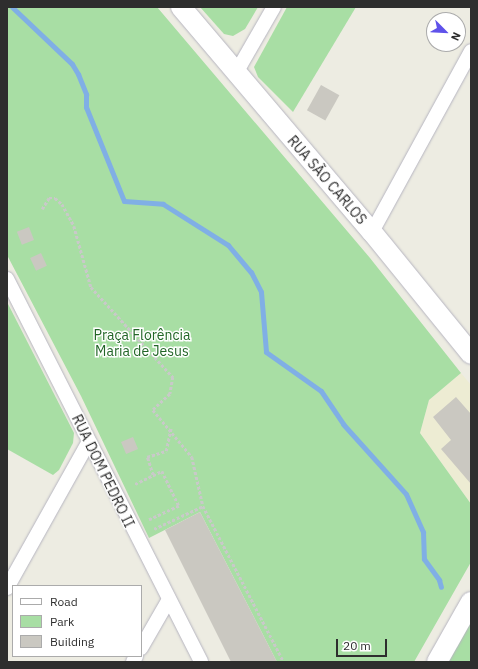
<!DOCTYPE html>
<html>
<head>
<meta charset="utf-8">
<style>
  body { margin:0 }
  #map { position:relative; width:478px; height:669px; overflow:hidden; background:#edece2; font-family:"IBM Plex Sans",sans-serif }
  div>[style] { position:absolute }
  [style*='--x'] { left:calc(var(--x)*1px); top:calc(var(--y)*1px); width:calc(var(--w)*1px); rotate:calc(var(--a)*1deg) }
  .education>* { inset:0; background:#edecd3 }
  .green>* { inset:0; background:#a8dea4 }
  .stream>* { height:5px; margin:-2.5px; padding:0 2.5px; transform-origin:2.5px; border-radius:2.5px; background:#80afe5 }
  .building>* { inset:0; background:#cac8c1; transform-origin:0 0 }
  .path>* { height:2.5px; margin-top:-1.25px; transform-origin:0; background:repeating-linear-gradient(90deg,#c9c9c9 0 3px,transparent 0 5px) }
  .roads { filter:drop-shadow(0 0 1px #b6b5c0) drop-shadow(0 0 1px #b6b5c0) }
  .minor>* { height:14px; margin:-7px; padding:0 7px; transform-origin:7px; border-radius:7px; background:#fff }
  .secondary>* { height:20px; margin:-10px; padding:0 10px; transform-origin:10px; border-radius:10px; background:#fff }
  span { translate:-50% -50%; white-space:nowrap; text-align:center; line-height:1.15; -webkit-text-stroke:3px #fff; paint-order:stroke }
  .street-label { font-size:14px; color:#2e2e2e }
  .park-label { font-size:14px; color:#226627 }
  .frame { position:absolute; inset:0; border:8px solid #2e2e2e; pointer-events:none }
  .legend { position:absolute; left:12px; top:585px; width:130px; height:72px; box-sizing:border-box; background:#fff; border:1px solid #ababab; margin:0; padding:5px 7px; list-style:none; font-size:12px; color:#2e2e2e }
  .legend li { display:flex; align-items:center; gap:8px; height:20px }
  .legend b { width:20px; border:1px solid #ababab }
  .north { position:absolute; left:426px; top:12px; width:40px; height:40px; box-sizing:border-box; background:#fff; border:1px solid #ababab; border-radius:50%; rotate:114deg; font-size:11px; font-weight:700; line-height:16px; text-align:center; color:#2e2e2e }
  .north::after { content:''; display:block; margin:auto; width:14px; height:18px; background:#5f52ea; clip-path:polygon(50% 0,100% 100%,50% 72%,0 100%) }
  .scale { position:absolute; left:336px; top:639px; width:51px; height:18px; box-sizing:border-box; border:2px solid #2e2e2e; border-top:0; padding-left:5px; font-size:12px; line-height:14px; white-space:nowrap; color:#2e2e2e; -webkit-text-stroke:3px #fff; paint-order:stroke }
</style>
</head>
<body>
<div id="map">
  <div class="education">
    <i style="clip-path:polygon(461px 373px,471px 385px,471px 504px,420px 433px,429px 400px)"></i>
  </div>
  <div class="green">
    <i style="clip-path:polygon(7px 7px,157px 7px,370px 258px,461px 373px,429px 400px,420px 433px,471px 504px,471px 562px,414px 662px,277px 662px,200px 512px,149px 538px,81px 396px,7px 255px)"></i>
    <i style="clip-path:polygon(200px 7px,258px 7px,245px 29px,233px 36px,224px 34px)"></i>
    <i style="clip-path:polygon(287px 7px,356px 7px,293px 112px,258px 77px,254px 67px)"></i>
    <i style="clip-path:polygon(7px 302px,74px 433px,73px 443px,59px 470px,53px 475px,7px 449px)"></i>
    <i style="clip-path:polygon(471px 621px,471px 662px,447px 662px)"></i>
  </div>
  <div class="stream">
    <i style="--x:12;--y:7;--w:83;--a:43.5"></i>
    <i style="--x:72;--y:64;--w:12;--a:59"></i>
    <i style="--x:78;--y:74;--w:22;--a:68"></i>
    <i style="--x:86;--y:94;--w:13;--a:90"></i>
    <i style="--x:86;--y:107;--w:101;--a:68"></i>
    <i style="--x:124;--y:201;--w:39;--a:4"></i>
    <i style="--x:163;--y:204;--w:77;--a:32.2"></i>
    <i style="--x:228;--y:245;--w:35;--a:50"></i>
    <i style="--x:251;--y:272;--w:22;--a:63"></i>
    <i style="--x:261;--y:292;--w:60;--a:85.2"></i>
    <i style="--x:266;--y:352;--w:67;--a:35.3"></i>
    <i style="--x:321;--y:391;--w:40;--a:56"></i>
    <i style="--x:343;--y:424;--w:94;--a:48"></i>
    <i style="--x:406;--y:494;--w:42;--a:65.9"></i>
    <i style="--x:423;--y:532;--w:27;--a:88"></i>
    <i style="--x:424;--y:559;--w:26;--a:54"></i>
    <i style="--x:439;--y:580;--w:7;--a:74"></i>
  </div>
  <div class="building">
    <i style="left:321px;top:85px;width:21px;height:29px;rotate:29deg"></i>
    <i style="left:29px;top:227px;width:14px;height:13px;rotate:69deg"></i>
    <i style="left:41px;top:253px;width:14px;height:12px;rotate:65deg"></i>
    <i style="clip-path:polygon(456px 397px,471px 414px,471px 484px,441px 449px,451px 440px,433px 417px)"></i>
    <i style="left:133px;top:437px;width:13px;height:13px;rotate:67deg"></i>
    <i style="clip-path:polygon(200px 512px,277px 662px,231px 662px,165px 530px)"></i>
  </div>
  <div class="path">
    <i style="--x:42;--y:209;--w:13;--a:-58"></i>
    <i style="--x:49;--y:198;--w:6;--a:0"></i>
    <i style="--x:55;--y:198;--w:9;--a:41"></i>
    <i style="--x:62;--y:204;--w:25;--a:61"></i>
    <i style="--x:74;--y:226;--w:63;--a:74.4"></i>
    <i style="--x:91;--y:287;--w:122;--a:47.7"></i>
    <i style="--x:173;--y:377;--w:17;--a:100"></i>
    <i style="--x:170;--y:394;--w:23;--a:137"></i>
    <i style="--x:153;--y:410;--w:61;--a:50.3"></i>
    <i style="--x:192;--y:457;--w:50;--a:77.3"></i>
    <i style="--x:153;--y:475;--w:19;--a:-108"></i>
    <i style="--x:147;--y:457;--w:20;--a:-18"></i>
    <i style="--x:166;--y:451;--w:24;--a:-78"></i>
    <i style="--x:135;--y:484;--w:30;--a:-26"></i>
    <i style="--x:162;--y:471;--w:39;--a:64"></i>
    <i style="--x:179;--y:506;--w:33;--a:155"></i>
    <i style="--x:154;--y:529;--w:54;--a:-25.1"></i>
    <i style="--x:203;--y:506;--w:176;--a:62.6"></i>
  </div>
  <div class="roads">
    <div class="minor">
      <i style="--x:236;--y:73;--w:76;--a:-60.1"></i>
      <i style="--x:372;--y:232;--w:206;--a:-61.3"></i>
      <i style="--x:7;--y:279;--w:429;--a:63.1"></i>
      <i style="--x:7;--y:588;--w:168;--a:-60.8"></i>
      <i style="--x:141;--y:648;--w:54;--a:-60.1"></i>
      <i style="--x:133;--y:662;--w:7;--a:-63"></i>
    </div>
    <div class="secondary">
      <i style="--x:181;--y:7;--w:295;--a:49.7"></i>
      <i style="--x:372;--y:232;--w:157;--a:50.9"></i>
      <i style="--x:437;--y:662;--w:69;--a:-60.5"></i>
    </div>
  </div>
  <div class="street-label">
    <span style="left:327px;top:180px;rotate:49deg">RUA SÃO CARLOS</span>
    <span style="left:103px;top:471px;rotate:64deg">RUA DOM PEDRO II</span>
  </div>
  <div class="park-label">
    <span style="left:142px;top:343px">Praça Florência<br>Maria de Jesus</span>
  </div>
  <div class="frame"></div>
  <ul class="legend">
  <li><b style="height:5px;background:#fff"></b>Road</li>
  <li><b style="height:11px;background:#a8dea4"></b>Park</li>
  <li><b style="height:11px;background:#cac8c1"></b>Building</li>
  </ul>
  <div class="north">N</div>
  <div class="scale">20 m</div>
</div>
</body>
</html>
